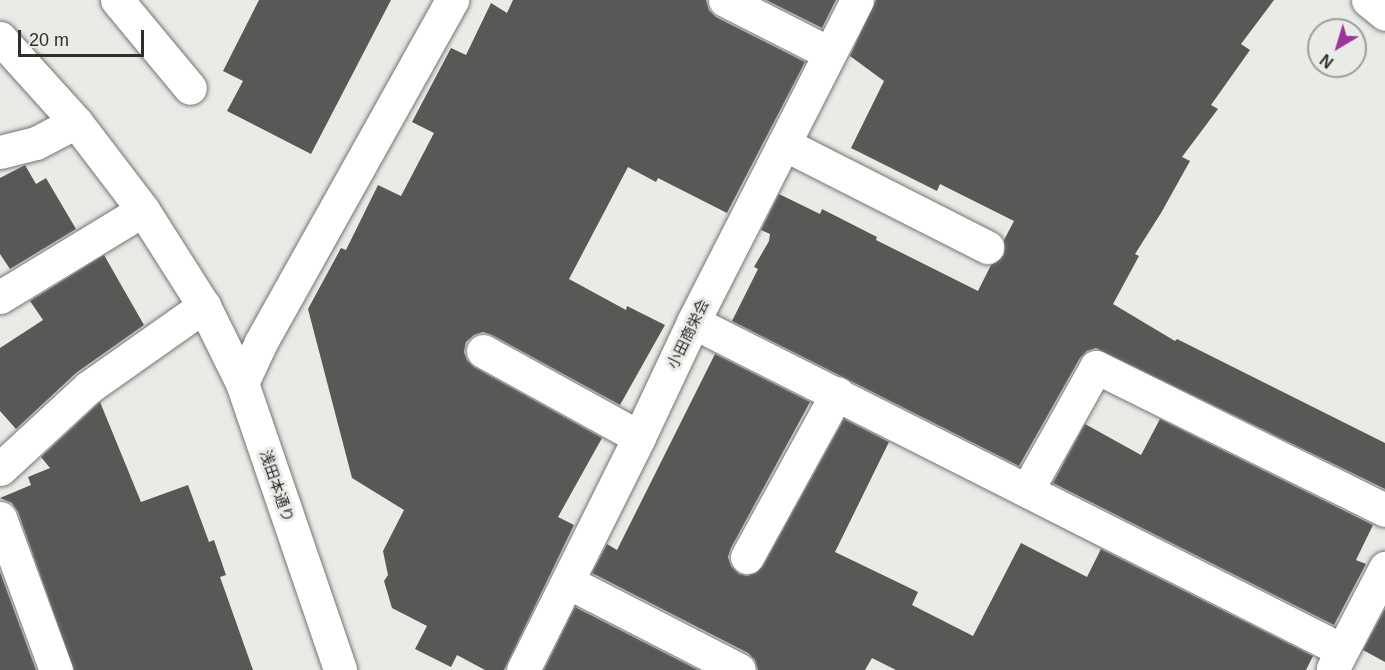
<!DOCTYPE html>
<html>
<head>
<meta charset="utf-8">
<style>
  body { margin:0 }
  #map { position:relative; width:1385px; height:670px; overflow:hidden; background:#e9ebe7; font-family:Helvetica,"Noto Sans JP",sans-serif }
  div>[style] { position:absolute }
  [style*='--x'] { left:calc(var(--x)*1px); top:calc(var(--y)*1px); width:calc(var(--w)*1px); rotate:calc(var(--a)*1deg) }
  .building>* { inset:0; background:#575956 }
  .roads { filter:drop-shadow(0 0 2px #747672) drop-shadow(0 0 2px #747672) }
  .minor>* { height:33px; margin:-16.5px; padding:0 16.5px; transform-origin:16.5px; border-radius:16.5px; background:#fff }
  span { translate:-50% -50%; white-space:nowrap; text-align:center; line-height:1.15; -webkit-text-stroke:6px #e9ebe7; paint-order:stroke }
  .street-label { font-size:15px; color:#2e2e2d }
  .north { position:absolute; left:1307px; top:18px; width:60px; height:60px; box-sizing:border-box; background:#e9ebe7; border:2px solid #9e9f9d; border-radius:50%; rotate:218deg; font-size:16px; font-weight:700; line-height:24px; text-align:center; color:#2e2e2d }
  .north::after { content:''; display:block; margin:auto; width:21px; height:27px; background:#9b3498; clip-path:polygon(50% 0,100% 100%,50% 72%,0 100%) }
  .scale { position:absolute; left:18px; top:30px; width:126px; height:27px; box-sizing:border-box; border:3px solid #2e2e2d; border-top:0; padding-left:8px; font-size:18px; line-height:21px; white-space:nowrap; color:#2e2e2d; -webkit-text-stroke:4px #e9ebe7; paint-order:stroke }
</style>
</head>
<body>
<div id="map">
  <div class="building">
    <i style="clip-path:polygon(259px 0,391px 0,311px 154px,227px 111px,243px 81px,223px 71px)"></i>
    <i style="clip-path:polygon(513px 0,706px 0,709px 10px,716px 17px,805px 62px,727px 213px,658px 178px,656px 182px,628px 167px,569px 279px,626px 310px,627px 306px,665px 325px,620px 405px,492px 335px,483px 332px,474px 335px,466px 342px,464px 352px,467px 360px,474px 367px,602px 438px,558px 517px,574px 525px,504px 670px,485px 670px,457px 655px,451px 667px,415px 649px,427px 626px,392px 608px,384px 581px,388px 575px,383px 551px,404px 510px,352px 478px,308px 309px,341px 248px,346px 250px,378px 185px,401px 196px,434px 133px,412px 122px,451px 48px,466px 55px,491px 3px,507px 13px)"></i>
    <i style="clip-path:polygon(766px 0,836px 0,822px 28px)"></i>
    <i style="clip-path:polygon(876px 0,1274px 0,1241px 44px,1250px 50px,1211px 105px,1218px 109px,1182px 157px,1190px 161px,1161px 213px,1135px 254px,1139px 256px,1113px 304px,1175px 341px,1177px 339px,1385px 443px,1385px 489px,1096px 348px,1087px 351px,1080px 358px,1019px 466px,732px 321px,758px 269px,754px 267px,769px 241px,770px 234px,761px 230px,779px 194px,820px 214px,822px 209px,877px 237px,876px 240px,978px 291px,991px 265px,1004px 255px,1004px 240px,1014px 221px,940px 184px,937px 191px,851px 148px,884px 81px,850px 56px)"></i>
    <i style="clip-path:polygon(25px 165px,36px 184px,46px 178px,76px 229px,10px 269px,0 254px,0 178px)"></i>
    <i style="clip-path:polygon(104px 255px,144px 325px,76px 373px,16px 429px,0 411px,0 348px,43px 320px,30px 301px)"></i>
    <i style="clip-path:polygon(715px 354px,810px 402px,731px 548px,728px 557px,731px 566px,739px 574px,747px 576px,756px 573px,763px 566px,844px 419px,889px 442px,835px 552px,918px 592px,912px 605px,973px 636px,1021px 543px,1087px 577px,1101px 549px,1313px 656px,1306px 670px,896px 670px,872px 658px,865px 670px,758px 670px,755px 660px,748px 653px,592px 573px,607px 544px,617px 550px)"></i>
    <i style="clip-path:polygon(100px 402px,141px 502px,188px 485px,209px 542px,214px 540px,226px 575px,220px 577px,253px 670px,74px 670px,18px 512px,12px 503px,0 498px,31px 485px,28px 477px,50px 468px,41px 457px)"></i>
    <i style="clip-path:polygon(1160px 419px,1373px 525px,1356px 560px,1366px 564px,1334px 625px,1053px 483px,1085px 424px,1141px 455px)"></i>
    <i style="clip-path:polygon(0 572px,36px 670px,0 670px)"></i>
    <i style="clip-path:polygon(575px 607px,698px 670px,544px 670px)"></i>
    <i style="clip-path:polygon(1385px 609px,1385px 662px,1363px 650px)"></i>
  </div>
  <div class="roads">
    <div class="minor">
      <i style="--x:117;--y:0;--w:114;--a:50.3"></i>
      <i style="--x:725;--y:0;--w:117;--a:27"></i>
      <i style="--x:1368;--y:0;--w:22;--a:39"></i>
      <i style="--x:0;--y:38;--w:113;--a:47.9"></i>
      <i style="--x:76;--y:122;--w:111;--a:52.7"></i>
      <i style="--x:143;--y:210;--w:114;--a:57.6"></i>
      <i style="--x:204;--y:306;--w:86;--a:63.7"></i>
      <i style="--x:242;--y:383;--w:303;--a:71.1"></i>
      <i style="--x:784;--y:144;--w:228;--a:26.9"></i>
      <i style="--x:0;--y:152;--w:37;--a:-14"></i>
      <i style="--x:36;--y:143;--w:45;--a:-27.7"></i>
      <i style="--x:0;--y:297;--w:167;--a:-31.3"></i>
      <i style="--x:693;--y:322;--w:727;--a:26.81"></i>
      <i style="--x:483;--y:351;--w:178;--a:28.9"></i>
      <i style="--x:242;--y:383;--w:45;--a:-65.1"></i>
      <i style="--x:261;--y:342;--w:392;--a:-60.8"></i>
      <i style="--x:0;--y:469;--w:121;--a:-42.7"></i>
      <i style="--x:89;--y:387;--w:141;--a:-35.2"></i>
      <i style="--x:1027;--y:490;--w:141;--a:-60.7"></i>
      <i style="--x:1096;--y:367;--w:322;--a:26.3"></i>
      <i style="--x:0;--y:518;--w:162;--a:69.8"></i>
      <i style="--x:747;--y:557;--w:187;--a:-61.2"></i>
      <i style="--x:568;--y:582;--w:192;--a:27.2"></i>
      <i style="--x:1333;--y:668;--w:113;--a:-62.5"></i>
      <i style="--x:523;--y:670;--w:260;--a:-63.5"></i>
      <i style="--x:639;--y:437;--w:127;--a:-64.8"></i>
      <i style="--x:693;--y:322;--w:361;--a:-63"></i>
    </div>
  </div>
  <div class="street-label">
    <span style="left:688px;top:334px;rotate:-64deg">小田商栄会</span>
    <span style="left:277px;top:486px;rotate:71deg">浅田本通り</span>
  </div>
  <div class="north">N</div>
  <div class="scale">20 m</div>
</div>
</body>
</html>
